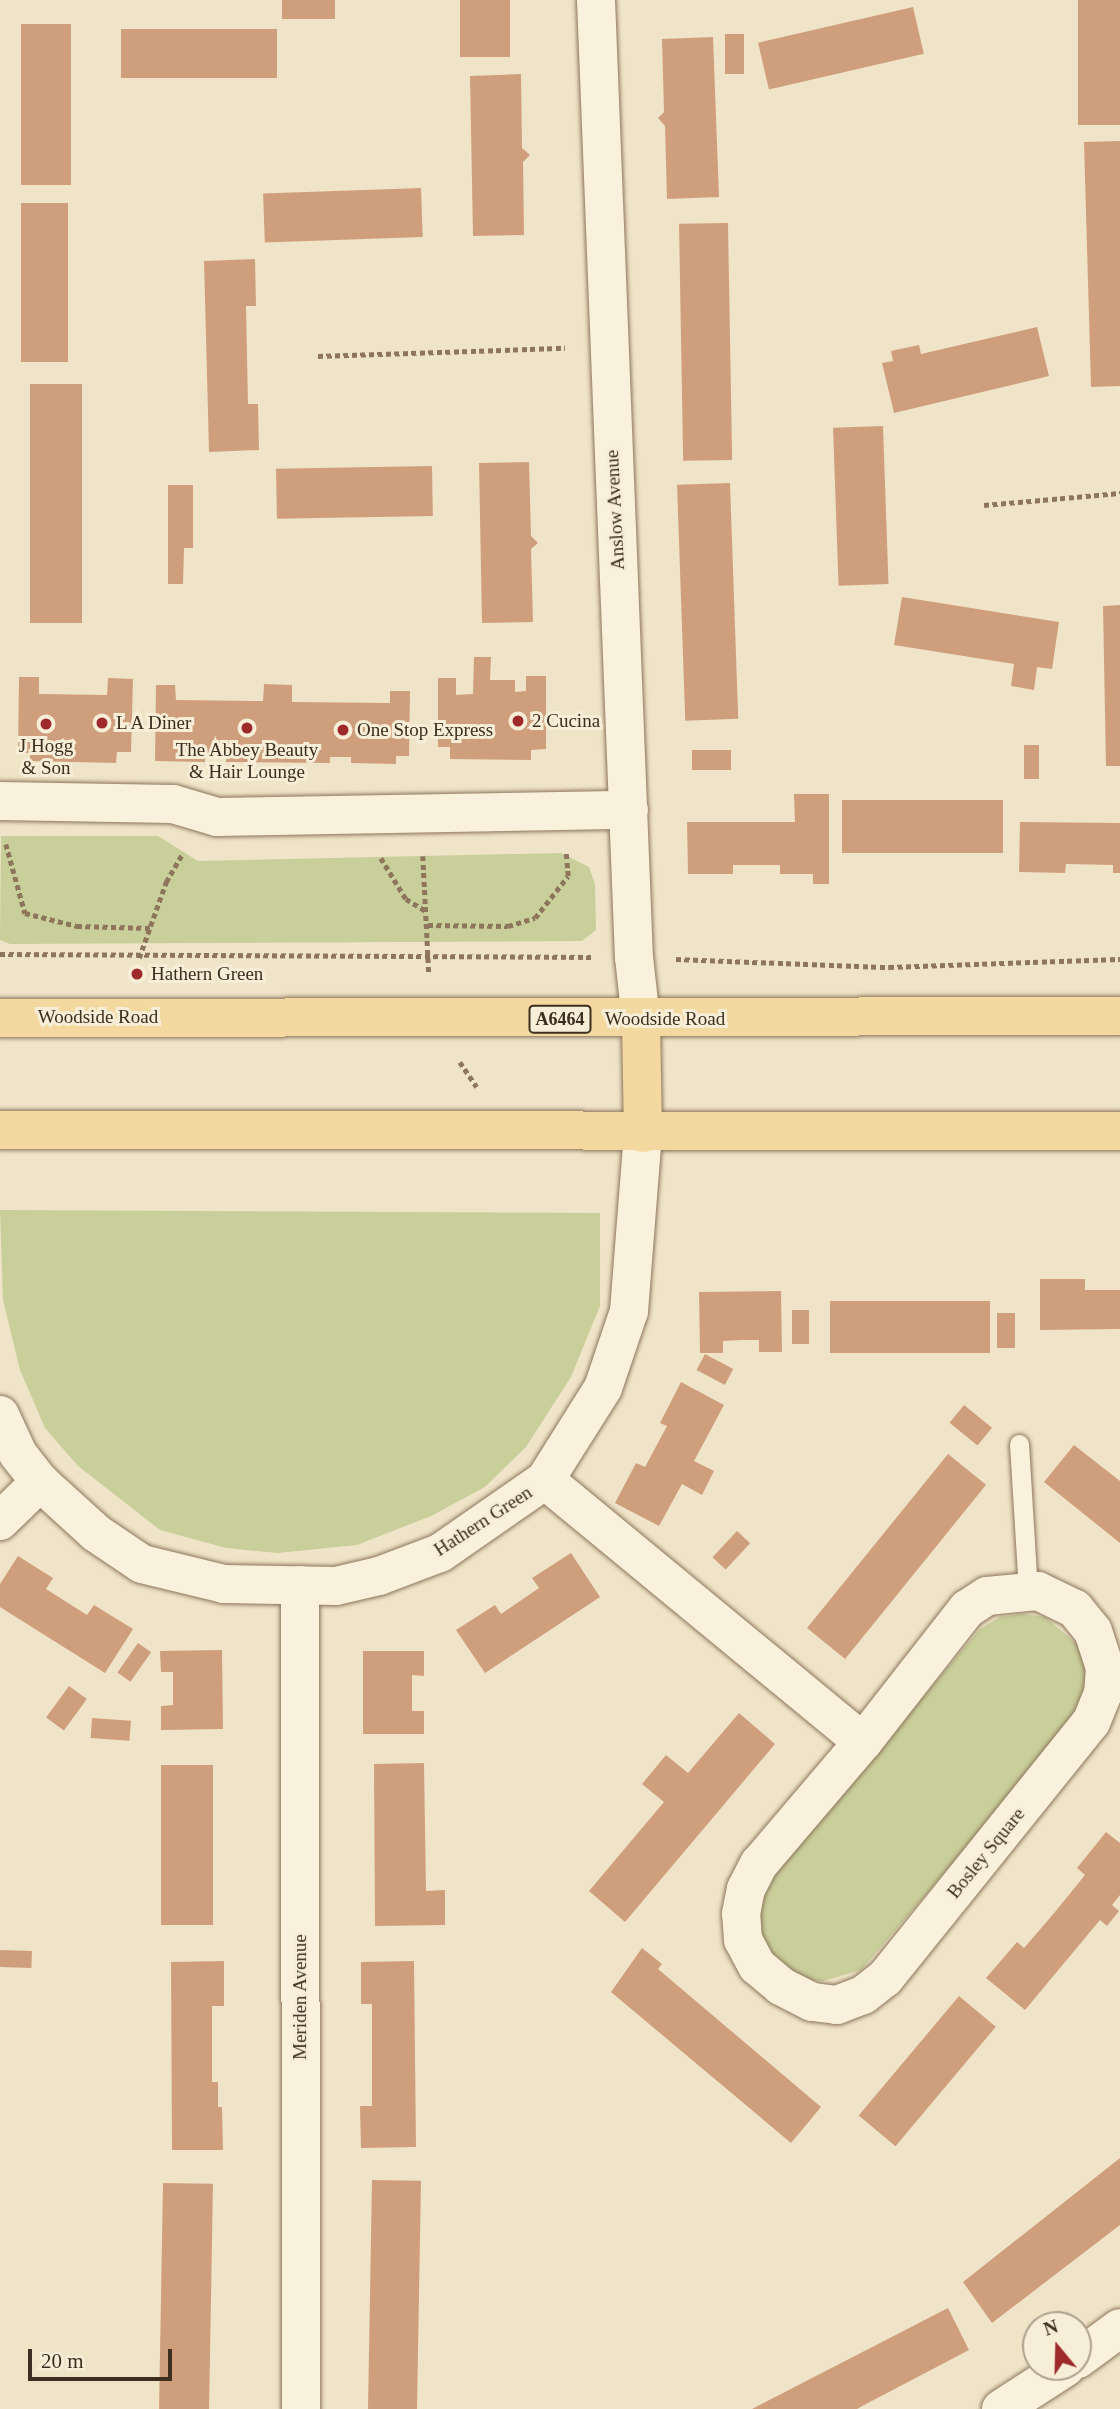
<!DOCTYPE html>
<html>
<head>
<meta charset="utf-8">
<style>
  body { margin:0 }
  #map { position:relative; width:1120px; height:2409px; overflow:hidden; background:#f0e4c8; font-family:Georgia,serif }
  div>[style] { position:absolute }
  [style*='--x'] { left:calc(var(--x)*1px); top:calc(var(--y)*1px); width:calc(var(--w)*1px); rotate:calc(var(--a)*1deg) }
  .green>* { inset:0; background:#c9cf9b }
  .building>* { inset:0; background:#cf9f7d; transform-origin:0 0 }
  .path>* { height:4.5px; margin-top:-2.25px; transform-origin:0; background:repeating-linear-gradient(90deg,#8d765c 0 5px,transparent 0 8.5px) }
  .roads { filter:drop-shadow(0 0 2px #8d765c) drop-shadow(0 0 2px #8d765c) }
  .lane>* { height:19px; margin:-9.5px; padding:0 9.5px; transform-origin:9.5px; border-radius:9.5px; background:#faf1dc }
  .street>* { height:38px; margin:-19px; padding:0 19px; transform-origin:19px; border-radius:19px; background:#faf1dc }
  .primary>* { height:38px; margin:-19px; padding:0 19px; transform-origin:19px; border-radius:19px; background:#f3d9a0 }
  .dots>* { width:19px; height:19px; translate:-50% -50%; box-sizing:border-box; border:4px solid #f7eed8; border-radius:50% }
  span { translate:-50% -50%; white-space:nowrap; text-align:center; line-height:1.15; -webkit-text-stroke:6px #f7eed8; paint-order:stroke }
  .shield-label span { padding:2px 5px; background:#f7eed8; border:2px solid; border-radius:5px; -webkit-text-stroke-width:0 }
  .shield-label { font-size:18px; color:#3d2e20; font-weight:700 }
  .street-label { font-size:19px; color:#3d2e20 }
  .poi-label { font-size:19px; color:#3d2e20 }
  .left { translate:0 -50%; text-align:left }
  .north { position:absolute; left:1022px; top:2311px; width:70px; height:70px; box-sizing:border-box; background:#f7eed8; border:2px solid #ada18e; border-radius:50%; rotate:341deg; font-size:19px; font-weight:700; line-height:28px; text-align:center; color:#3d2e20 }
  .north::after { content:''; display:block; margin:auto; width:24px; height:32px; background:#9e2a2b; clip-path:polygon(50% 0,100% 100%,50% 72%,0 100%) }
  .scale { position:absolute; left:28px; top:2349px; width:144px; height:32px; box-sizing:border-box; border:4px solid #3d2e20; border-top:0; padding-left:9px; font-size:21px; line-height:24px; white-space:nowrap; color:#3d2e20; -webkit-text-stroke:5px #f7eed8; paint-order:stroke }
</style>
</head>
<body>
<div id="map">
  <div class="green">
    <i style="clip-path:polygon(1px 836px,158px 836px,198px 861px,561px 853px,589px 867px,595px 884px,596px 930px,582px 941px,10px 944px,0 940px)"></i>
    <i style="clip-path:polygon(0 1210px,600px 1213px,600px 1306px,571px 1377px,526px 1447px,485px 1487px,431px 1516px,357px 1545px,278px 1553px,226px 1548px,160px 1530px,78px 1466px,45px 1428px,20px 1370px,3px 1300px)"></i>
    <i style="clip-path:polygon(1022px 1614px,1045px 1617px,1079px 1646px,1087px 1666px,1088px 1690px,1072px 1724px,861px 1970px,823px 1981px,810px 1980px,779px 1963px,766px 1947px,759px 1923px,762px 1894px,782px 1865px,980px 1629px,1000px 1617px)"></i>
  </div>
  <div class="building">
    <i style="left:282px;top:0;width:53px;height:19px"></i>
    <i style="left:460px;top:0;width:50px;height:57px"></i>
    <i style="left:1078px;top:0;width:42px;height:125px"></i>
    <i style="left:913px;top:7px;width:48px;height:159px;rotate:77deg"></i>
    <i style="left:21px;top:24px;width:50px;height:161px"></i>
    <i style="left:121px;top:29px;width:156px;height:49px"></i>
    <i style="left:725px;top:34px;width:19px;height:40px"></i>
    <i style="clip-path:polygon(713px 37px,719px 197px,667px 199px,665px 126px,658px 118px,664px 112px,662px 39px)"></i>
    <i style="clip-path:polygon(521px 74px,522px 148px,530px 155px,523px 162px,524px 235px,473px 236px,470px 76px)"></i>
    <i style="clip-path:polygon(1120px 141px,1120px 386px,1091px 387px,1084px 142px)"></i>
    <i style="left:421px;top:188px;width:49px;height:158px;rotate:88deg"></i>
    <i style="left:68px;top:203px;width:159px;height:47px;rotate:90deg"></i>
    <i style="left:728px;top:223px;width:237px;height:49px;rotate:89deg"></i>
    <i style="clip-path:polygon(255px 259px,256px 306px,246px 306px,248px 404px,258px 404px,259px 450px,209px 452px,204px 261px)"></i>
    <i style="clip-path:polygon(1037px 327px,1049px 376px,894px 413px,882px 363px,893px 361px,891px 351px,919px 345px,921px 354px)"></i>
    <i style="left:30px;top:384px;width:52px;height:239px"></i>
    <i style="left:883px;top:426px;width:158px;height:50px;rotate:88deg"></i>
    <i style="clip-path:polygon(529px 462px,531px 536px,538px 543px,531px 549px,533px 622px,482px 623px,479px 463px)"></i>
    <i style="left:432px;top:466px;width:50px;height:156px;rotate:89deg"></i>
    <i style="left:730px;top:483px;width:236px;height:53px;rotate:88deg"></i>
    <i style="clip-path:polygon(168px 485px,193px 485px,193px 548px,184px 548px,183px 584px,168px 584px)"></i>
    <i style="clip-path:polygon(902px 597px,1059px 622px,1052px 669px,1037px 667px,1034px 690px,1011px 686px,1014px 664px,894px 645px)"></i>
    <i style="clip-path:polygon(1120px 605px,1120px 766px,1106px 766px,1103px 606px)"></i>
    <i style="clip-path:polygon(474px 657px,491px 657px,490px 680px,515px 680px,515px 692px,526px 691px,526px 676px,546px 676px,546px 749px,531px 750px,531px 760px,450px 759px,450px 747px,438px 747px,438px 678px,456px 678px,456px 695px,473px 694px)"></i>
    <i style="clip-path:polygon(19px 677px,39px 677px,39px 694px,107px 695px,108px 678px,133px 679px,131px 752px,117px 752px,116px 763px,30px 761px,30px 753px,18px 753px)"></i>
    <i style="clip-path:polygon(264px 684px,292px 685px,292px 702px,390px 703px,390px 691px,410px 691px,409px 756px,396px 756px,396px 764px,351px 763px,351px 757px,330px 757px,330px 763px,226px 762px,226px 755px,205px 756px,205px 762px,155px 761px,156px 685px,175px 685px,176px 700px,263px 701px)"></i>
    <i style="left:1024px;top:745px;width:15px;height:34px"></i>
    <i style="left:692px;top:750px;width:39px;height:20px"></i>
    <i style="clip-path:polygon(794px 794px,829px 794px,829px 884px,813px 884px,813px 874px,780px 874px,780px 865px,733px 865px,733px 874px,688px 874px,687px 822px,795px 822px)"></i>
    <i style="left:842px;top:800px;width:161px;height:53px"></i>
    <i style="clip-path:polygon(1020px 822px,1120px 823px,1120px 873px,1113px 873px,1113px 865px,1066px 864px,1065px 873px,1019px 872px)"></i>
    <i style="clip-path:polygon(1040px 1279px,1085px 1279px,1085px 1290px,1120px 1290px,1120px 1329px,1040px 1330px)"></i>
    <i style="clip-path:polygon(781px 1291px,782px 1352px,759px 1352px,759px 1340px,741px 1340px,723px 1341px,723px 1353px,700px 1353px,699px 1292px)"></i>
    <i style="left:830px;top:1301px;width:160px;height:52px"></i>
    <i style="left:792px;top:1310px;width:17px;height:34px"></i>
    <i style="left:997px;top:1313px;width:18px;height:35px"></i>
    <i style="left:705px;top:1354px;width:32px;height:18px;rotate:28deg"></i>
    <i style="clip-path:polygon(681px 1382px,724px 1405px,694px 1461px,714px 1471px,702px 1495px,682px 1484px,659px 1526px,615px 1503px,636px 1463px,645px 1467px,667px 1426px,660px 1423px)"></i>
    <i style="left:964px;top:1405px;width:36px;height:23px;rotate:39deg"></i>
    <i style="clip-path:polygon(1074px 1445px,1120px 1481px,1120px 1543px,1044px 1482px)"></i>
    <i style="left:948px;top:1454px;width:49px;height:224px;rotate:39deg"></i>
    <i style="left:737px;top:1531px;width:18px;height:36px;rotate:43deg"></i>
    <i style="clip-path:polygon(571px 1553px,600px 1597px,485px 1673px,456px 1630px,495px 1605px,501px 1614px,539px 1588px,532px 1578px)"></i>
    <i style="clip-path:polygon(18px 1556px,53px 1578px,46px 1589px,87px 1615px,94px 1605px,133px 1629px,105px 1673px,0 1607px,0 1584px)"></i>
    <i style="left:138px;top:1643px;width:16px;height:36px;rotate:35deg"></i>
    <i style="clip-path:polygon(222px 1650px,223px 1729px,161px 1730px,161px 1706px,173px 1705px,173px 1672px,161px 1672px,160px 1651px)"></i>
    <i style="clip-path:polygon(363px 1651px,424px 1651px,424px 1676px,412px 1675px,412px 1711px,424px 1711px,424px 1734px,363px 1734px)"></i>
    <i style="left:69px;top:1686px;width:22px;height:39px;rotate:36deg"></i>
    <i style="clip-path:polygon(739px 1713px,775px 1744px,625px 1922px,589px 1891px,664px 1802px,642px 1784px,666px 1755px,688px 1773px)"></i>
    <i style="left:92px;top:1718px;width:39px;height:20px;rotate:4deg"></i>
    <i style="clip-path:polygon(424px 1763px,426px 1891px,445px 1890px,445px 1925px,375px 1926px,374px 1764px)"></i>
    <i style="left:161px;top:1765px;width:52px;height:160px"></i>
    <i style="clip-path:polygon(1106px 1832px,1120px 1843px,1120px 1895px,1112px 1905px,1119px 1911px,1107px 1926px,1100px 1920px,1025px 2010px,986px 1978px,1017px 1942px,1024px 1948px,1055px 1912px,1085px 1875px,1077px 1868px)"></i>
    <i style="clip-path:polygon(642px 1948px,662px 1964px,658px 1969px,821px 2107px,791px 2143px,611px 1992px)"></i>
    <i style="left:0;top:1950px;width:32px;height:17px;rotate:2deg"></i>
    <i style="clip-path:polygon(224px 1961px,224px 2006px,212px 2006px,212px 2082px,218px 2082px,218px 2107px,222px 2107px,223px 2150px,172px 2150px,171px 1962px)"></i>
    <i style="clip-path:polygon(414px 1961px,416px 2147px,361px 2148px,360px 2106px,372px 2106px,372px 2004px,361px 2004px,361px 1962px)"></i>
    <i style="left:959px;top:1996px;width:48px;height:156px;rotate:40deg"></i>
    <i style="clip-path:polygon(1120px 2158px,1120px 2225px,992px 2323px,963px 2282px)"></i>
    <i style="left:372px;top:2180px;width:49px;height:229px;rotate:1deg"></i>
    <i style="left:163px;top:2183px;width:50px;height:226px;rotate:1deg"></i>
    <i style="clip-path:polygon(948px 2308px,969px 2350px,866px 2404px,857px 2409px,752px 2409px)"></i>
  </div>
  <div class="path">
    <i style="--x:318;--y:356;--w:247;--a:-1.9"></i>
    <i style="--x:984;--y:505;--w:137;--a:-5"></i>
    <i style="--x:6;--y:844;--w:72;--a:74.6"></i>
    <i style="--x:25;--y:913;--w:54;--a:14"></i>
    <i style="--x:77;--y:926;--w:73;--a:1.6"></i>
    <i style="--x:423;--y:856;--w:117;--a:87.1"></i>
    <i style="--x:381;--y:858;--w:48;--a:58.6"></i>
    <i style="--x:406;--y:899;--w:23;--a:31"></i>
    <i style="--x:428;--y:925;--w:80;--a:0.7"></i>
    <i style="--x:508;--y:926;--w:28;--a:-17"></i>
    <i style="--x:535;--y:918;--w:53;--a:-51.8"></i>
    <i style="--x:568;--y:876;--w:23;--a:-95"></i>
    <i style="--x:0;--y:954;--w:591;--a:0.29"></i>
    <i style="--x:139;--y:958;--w:81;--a:-70.4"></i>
    <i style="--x:166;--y:882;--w:32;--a:-60"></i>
    <i style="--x:676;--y:959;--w:213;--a:2.2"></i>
    <i style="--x:889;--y:967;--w:231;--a:-2"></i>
    <i style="--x:460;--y:1062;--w:30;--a:56"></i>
  </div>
  <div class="roads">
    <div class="lane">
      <i style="--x:1019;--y:1444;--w:148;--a:86.5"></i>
    </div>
    <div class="street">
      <i style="--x:596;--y:0;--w:958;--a:87.73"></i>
      <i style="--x:634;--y:957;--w:63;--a:83.7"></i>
      <i style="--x:0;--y:801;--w:173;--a:1"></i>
      <i style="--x:173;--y:804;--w:46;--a:16.5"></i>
      <i style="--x:217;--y:817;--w:412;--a:-1"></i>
      <i style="--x:0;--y:1415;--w:43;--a:65.2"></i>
      <i style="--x:18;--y:1454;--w:36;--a:52"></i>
      <i style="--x:40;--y:1482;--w:76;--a:42.3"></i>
      <i style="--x:96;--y:1533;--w:55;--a:34"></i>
      <i style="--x:142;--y:1564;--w:84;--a:13.7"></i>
      <i style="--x:224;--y:1584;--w:112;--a:1"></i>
      <i style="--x:336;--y:1586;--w:44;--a:-13.1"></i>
      <i style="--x:379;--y:1576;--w:65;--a:-20.7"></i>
      <i style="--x:440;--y:1553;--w:128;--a:-34.8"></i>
      <i style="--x:545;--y:1480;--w:109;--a:-57.8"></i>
      <i style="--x:603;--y:1388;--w:81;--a:-71.3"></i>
      <i style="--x:629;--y:1311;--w:179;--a:-85.5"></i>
      <i style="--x:545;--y:1480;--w:412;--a:39.5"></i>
      <i style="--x:863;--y:1742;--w:169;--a:-52"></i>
      <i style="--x:967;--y:1609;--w:24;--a:-33"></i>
      <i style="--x:987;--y:1596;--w:51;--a:-5.6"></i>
      <i style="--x:1038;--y:1591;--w:41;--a:25.9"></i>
      <i style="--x:1075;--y:1609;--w:28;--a:51"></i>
      <i style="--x:1093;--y:1631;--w:38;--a:72"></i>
      <i style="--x:1105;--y:1667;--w:26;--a:94"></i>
      <i style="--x:1103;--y:1693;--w:31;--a:112"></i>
      <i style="--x:1091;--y:1722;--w:329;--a:128.8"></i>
      <i style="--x:885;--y:1978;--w:28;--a:142"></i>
      <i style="--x:863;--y:1995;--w:28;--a:159"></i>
      <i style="--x:837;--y:2005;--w:25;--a:-173"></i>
      <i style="--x:812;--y:2002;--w:35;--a:-153"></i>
      <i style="--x:781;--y:1986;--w:31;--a:-140"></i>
      <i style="--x:757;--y:1966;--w:30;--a:-118"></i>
      <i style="--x:743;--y:1940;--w:26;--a:-94"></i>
      <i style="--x:741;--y:1914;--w:25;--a:-79"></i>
      <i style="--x:746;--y:1889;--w:28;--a:-63"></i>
      <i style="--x:759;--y:1864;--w:160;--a:-49.6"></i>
      <i style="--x:0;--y:1521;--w:56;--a:-44.3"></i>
      <i style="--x:300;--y:1585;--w:824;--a:89.93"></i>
      <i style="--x:1078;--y:2359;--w:52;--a:-36.4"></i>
      <i style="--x:1001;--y:2409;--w:77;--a:-32.9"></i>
    </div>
    <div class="primary">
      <i style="--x:0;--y:1018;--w:1120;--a:-0.1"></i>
      <i style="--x:641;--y:1020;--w:113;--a:89"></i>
      <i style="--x:0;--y:1130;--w:1120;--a:0.05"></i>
    </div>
  </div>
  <div class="dots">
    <i style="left:518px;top:721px;background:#9e2a2b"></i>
    <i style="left:102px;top:723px;background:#9e2a2b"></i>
    <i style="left:46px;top:724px;background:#9e2a2b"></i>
    <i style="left:247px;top:728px;background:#9e2a2b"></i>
    <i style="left:343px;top:730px;background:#9e2a2b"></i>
    <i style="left:137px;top:974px;background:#9e2a2b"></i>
  </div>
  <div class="shield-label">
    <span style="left:560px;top:1019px">A6464</span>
  </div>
  <div class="street-label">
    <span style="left:615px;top:510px;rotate:-93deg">Anslow Avenue</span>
    <span style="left:98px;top:1017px">Woodside Road</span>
    <span style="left:665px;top:1019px">Woodside Road</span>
    <span style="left:483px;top:1521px;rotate:-33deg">Hathern Green</span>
    <span style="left:986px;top:1853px;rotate:-51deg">Bosley Square</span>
    <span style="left:300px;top:1997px;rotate:-90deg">Meriden Avenue</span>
  </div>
  <div class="poi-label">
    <span class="left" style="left:532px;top:721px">2 Cucina</span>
    <span class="left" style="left:116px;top:723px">L A Diner</span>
    <span class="left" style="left:357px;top:730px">One Stop Express</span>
    <span style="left:46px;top:757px">J Hogg<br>&amp; Son</span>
    <span style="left:247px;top:761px">The Abbey Beauty<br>&amp; Hair Lounge</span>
    <span class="left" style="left:151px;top:974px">Hathern Green</span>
  </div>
  <div class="north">N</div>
  <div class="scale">20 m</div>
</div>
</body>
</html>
